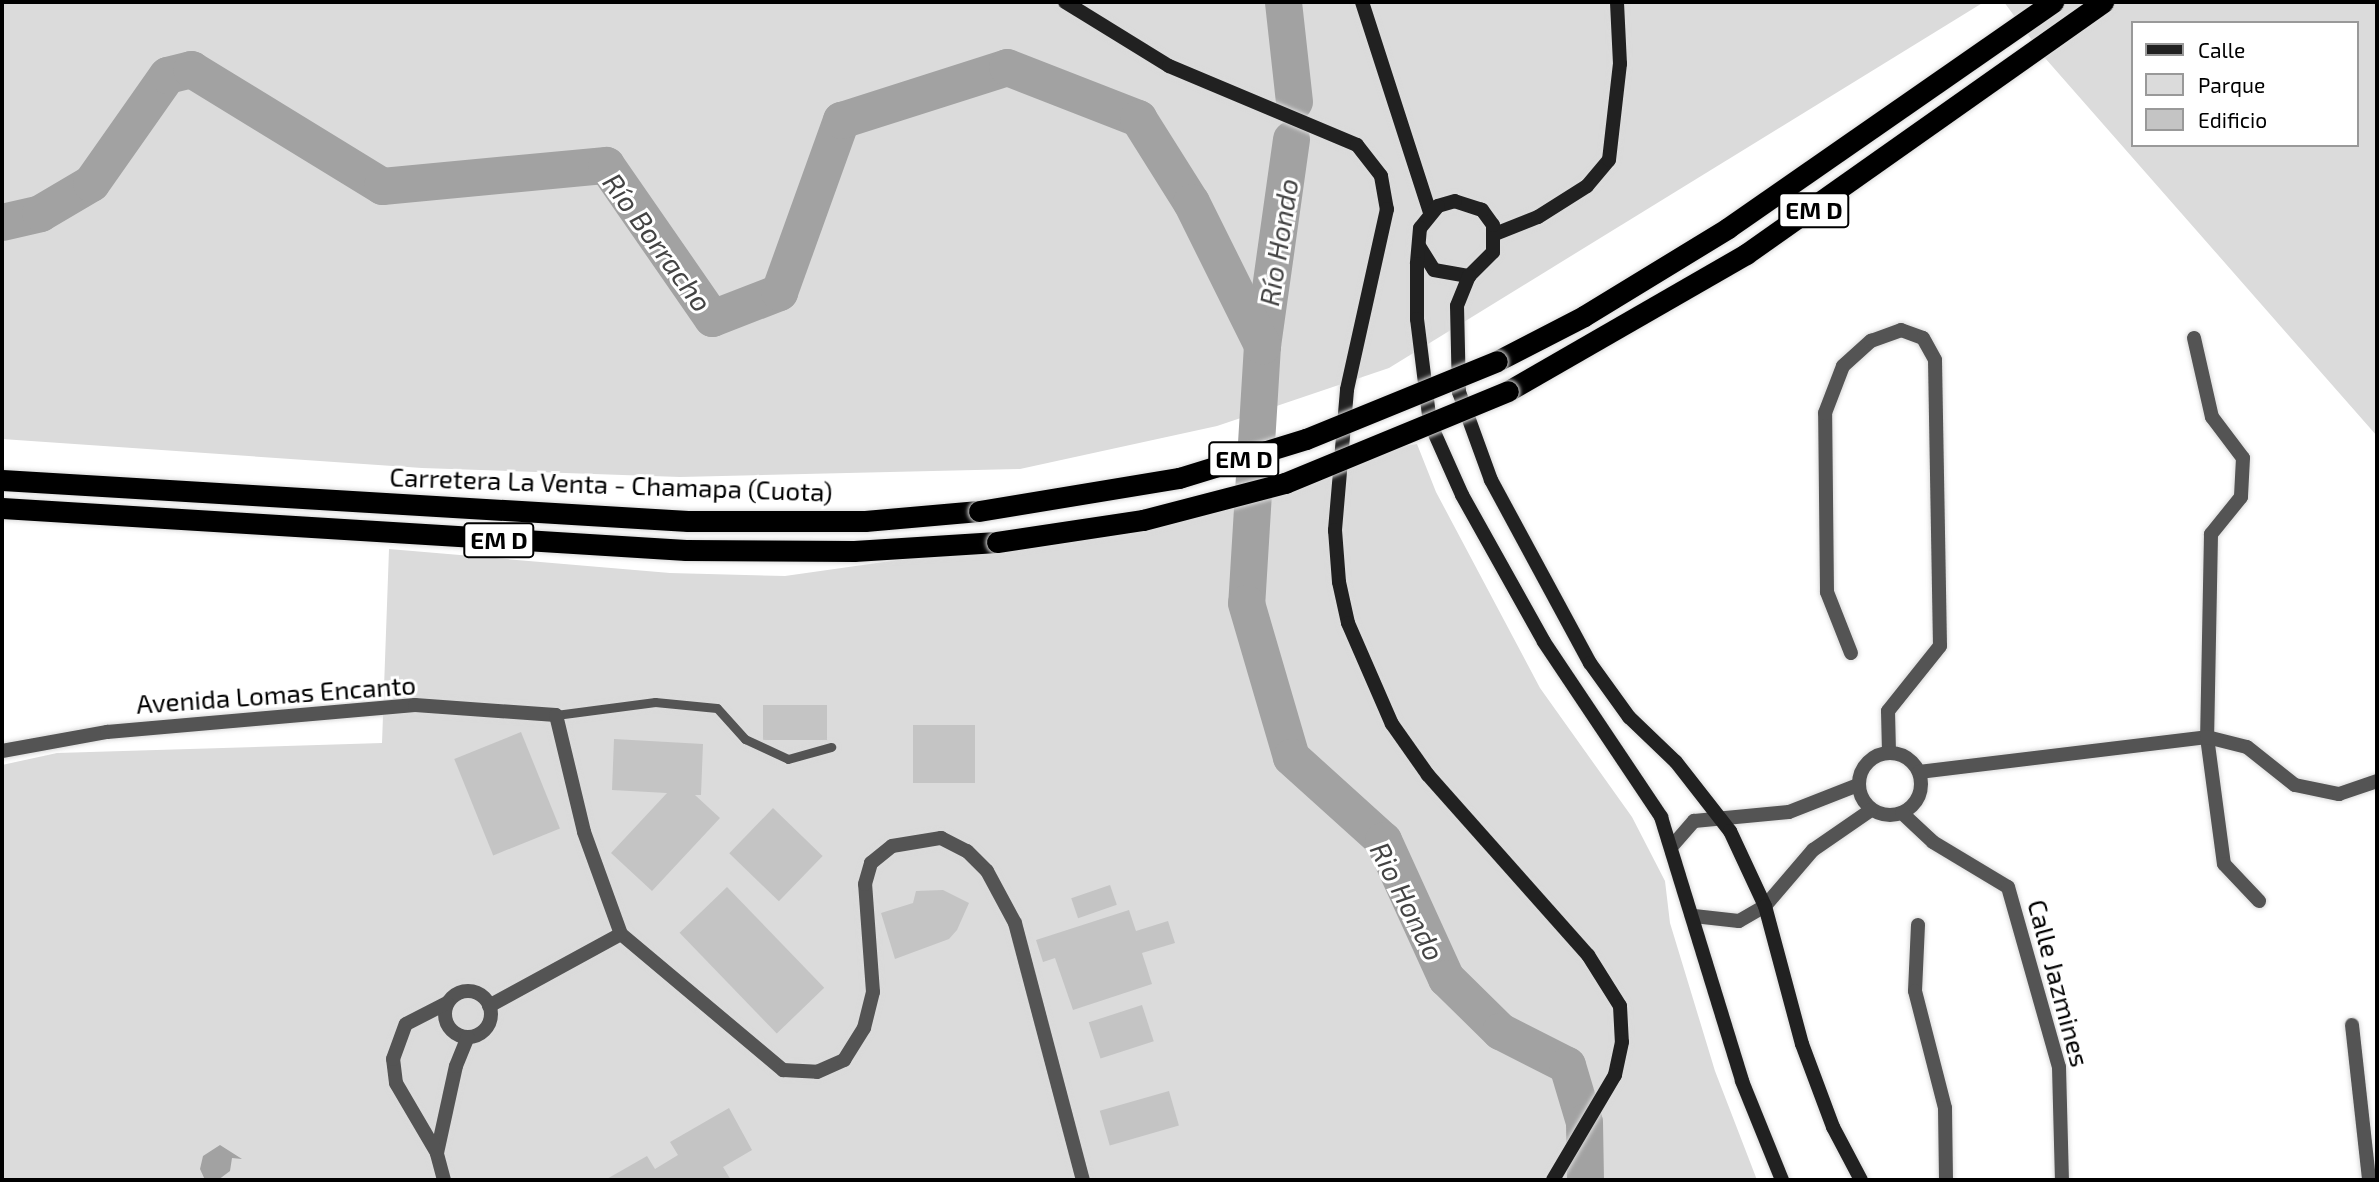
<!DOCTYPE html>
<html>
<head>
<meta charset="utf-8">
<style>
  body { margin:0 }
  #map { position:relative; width:2379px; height:1182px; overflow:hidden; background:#fff; font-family:"Exo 2",sans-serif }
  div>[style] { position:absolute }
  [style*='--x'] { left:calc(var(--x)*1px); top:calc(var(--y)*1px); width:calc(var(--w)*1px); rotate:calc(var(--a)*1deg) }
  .green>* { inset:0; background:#dbdbdb }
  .water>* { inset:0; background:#a2a2a2 }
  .river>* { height:37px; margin:-18.5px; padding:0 18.5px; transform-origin:18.5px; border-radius:18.5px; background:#a2a2a2 }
  .building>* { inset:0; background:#c4c4c4; transform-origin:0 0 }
  .roads { filter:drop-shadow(0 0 2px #dbdbdb) drop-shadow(0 0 2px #dbdbdb) }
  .service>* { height:9px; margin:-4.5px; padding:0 4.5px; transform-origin:4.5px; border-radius:4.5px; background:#545454 }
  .minor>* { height:14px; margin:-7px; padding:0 7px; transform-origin:7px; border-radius:7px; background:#545454 }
  .minor>.ring { margin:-7px; padding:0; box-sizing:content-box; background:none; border:14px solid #545454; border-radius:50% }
  .secondary>* { height:14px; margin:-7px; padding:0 7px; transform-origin:7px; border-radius:7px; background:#212121 }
  .motorway>* { height:21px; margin:-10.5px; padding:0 10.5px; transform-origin:10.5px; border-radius:10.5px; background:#000 }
  .bridges { filter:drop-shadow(0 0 2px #dbdbdb) drop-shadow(0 0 2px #dbdbdb) }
  .motorway-bridge>* { height:21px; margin:-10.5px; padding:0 10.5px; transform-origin:10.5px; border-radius:10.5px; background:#000 }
  span { translate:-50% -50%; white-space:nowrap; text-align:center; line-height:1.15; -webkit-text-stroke:6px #fff; paint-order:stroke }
  .shield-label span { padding:2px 5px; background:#fff; border:2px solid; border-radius:5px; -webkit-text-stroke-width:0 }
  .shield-label { font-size:24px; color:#000; font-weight:700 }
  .street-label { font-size:26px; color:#000 }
  .water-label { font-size:28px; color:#434343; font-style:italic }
  .frame { position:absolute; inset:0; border:4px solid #000; pointer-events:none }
  .legend { position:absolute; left:2131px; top:21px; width:228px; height:126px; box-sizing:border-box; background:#fff; border:2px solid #999; margin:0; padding:9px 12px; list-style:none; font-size:21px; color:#000 }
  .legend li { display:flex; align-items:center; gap:14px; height:35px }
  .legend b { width:35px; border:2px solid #999 }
</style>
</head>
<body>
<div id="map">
  <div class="green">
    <i style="clip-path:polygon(2px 2px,1984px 2px,1389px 368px,1217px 426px,1020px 469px,680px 477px,422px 468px,2px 439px)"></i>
    <i style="clip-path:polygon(evenodd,2004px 2px,2377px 2px,2377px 436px,2045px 58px,2004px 2px,2132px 23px,2356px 23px,2356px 145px,2132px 145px,2132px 23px)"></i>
    <i style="clip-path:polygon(1417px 444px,1436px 492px,1540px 688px,1632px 817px,1665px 881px,1670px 923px,1715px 1071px,1757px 1180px,2px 1180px,2px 765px,57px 753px,382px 743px,389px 549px,670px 573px,785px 576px,1018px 543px,1374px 450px)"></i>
  </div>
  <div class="water">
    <i style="clip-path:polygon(220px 1145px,242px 1159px,232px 1158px,230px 1171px,218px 1180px,205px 1180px,200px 1169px,203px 1156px)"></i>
  </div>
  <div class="river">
    <i style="--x:1283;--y:2;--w:100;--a:83.7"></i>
    <i style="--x:1291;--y:139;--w:208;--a:98"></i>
    <i style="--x:1262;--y:345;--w:258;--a:93.5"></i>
    <i style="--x:1246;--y:603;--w:160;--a:73.7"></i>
    <i style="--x:1291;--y:757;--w:124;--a:42.1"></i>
    <i style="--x:1383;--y:840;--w:152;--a:65.5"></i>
    <i style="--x:1446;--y:978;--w:76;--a:44.5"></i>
    <i style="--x:1500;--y:1031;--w:75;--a:26.9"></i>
    <i style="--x:1567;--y:1065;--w:59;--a:73.4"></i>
    <i style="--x:1584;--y:1122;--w:58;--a:89"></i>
    <i style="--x:2;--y:222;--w:39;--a:-13"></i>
    <i style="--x:40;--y:213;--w:59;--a:-30.5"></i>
    <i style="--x:91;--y:183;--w:132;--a:-54.9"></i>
    <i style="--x:167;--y:75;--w:25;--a:-14"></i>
    <i style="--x:191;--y:69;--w:224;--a:31.5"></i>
    <i style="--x:382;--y:186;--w:225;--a:-5.4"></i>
    <i style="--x:606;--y:165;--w:186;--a:55.3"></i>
    <i style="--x:712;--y:318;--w:72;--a:-21.2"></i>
    <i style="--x:779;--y:292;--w:183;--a:-70.2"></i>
    <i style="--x:841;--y:120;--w:174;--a:-17.7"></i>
    <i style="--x:1007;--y:67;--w:141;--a:21.3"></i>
    <i style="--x:1138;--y:118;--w:99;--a:57.8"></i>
    <i style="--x:1191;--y:202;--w:160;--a:63.6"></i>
  </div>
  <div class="building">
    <i style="left:763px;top:705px;width:64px;height:35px"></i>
    <i style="left:913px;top:725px;width:62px;height:58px"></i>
    <i style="left:521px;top:732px;width:104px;height:72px;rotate:68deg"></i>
    <i style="clip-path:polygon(614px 739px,703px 744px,701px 795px,695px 795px,720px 818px,652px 891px,611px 853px,667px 793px,612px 790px)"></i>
    <i style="left:773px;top:808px;width:69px;height:63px;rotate:44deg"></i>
    <i style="left:1110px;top:885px;width:21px;height:41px;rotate:71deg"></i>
    <i style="left:727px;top:887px;width:140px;height:66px;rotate:46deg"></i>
    <i style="clip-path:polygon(943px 890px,969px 903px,957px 930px,949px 939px,895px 959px,881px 913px,913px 903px,916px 891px)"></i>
    <i style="clip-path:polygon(1129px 910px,1136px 931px,1168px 921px,1175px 943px,1142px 953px,1152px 984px,1073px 1010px,1055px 958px,1043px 962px,1036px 940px)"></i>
    <i style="left:1142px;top:1005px;width:38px;height:56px;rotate:72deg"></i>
    <i style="left:1169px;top:1091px;width:36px;height:72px;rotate:74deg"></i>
    <i style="clip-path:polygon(729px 1108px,752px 1150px,723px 1167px,731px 1180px,605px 1180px,647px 1156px,655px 1169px,678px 1155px,670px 1142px)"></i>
  </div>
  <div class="roads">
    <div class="service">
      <i style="--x:556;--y:715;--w:100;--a:-7.5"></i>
      <i style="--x:655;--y:702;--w:62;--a:5.5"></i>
      <i style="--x:717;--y:708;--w:42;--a:47.9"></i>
      <i style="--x:745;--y:739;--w:47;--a:24.9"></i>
      <i style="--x:788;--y:759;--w:45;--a:-15.6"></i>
    </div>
    <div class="minor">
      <i style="--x:2194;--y:338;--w:81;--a:77.2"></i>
      <i style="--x:2212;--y:417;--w:51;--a:52.9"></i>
      <i style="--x:2243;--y:458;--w:39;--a:93"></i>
      <i style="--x:2241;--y:497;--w:48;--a:129"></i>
      <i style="--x:2211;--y:534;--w:203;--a:91.1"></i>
      <i style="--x:2207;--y:737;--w:128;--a:82.4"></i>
      <i style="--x:2224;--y:864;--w:51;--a:46.6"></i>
      <i style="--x:1851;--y:653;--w:66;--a:-111.5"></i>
      <i style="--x:1827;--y:592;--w:179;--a:-90.6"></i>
      <i style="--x:1825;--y:413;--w:50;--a:-69"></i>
      <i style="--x:1843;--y:366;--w:38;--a:-42"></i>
      <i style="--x:1871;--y:341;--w:32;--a:-20"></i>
      <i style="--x:1901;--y:330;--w:23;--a:20"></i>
      <i style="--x:1923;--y:338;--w:25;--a:61"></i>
      <i style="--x:1935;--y:360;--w:286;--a:89"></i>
      <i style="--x:1940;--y:646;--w:83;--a:128.7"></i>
      <i style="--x:1888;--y:711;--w:42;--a:88.6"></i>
      <i style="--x:2;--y:751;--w:107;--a:-10.3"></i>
      <i style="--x:107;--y:732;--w:309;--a:-5"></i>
      <i style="--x:415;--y:705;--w:141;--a:4.1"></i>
      <i style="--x:556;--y:715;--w:120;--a:76.5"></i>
      <i style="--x:584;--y:832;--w:109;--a:70.1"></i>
      <i style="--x:621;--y:934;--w:212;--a:40"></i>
      <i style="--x:783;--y:1070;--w:34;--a:3"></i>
      <i style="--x:817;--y:1072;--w:30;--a:-24"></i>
      <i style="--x:844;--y:1060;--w:38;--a:-58"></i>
      <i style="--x:864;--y:1028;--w:37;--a:-76"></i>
      <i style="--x:873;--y:992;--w:108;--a:-94.2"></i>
      <i style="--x:865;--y:884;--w:22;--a:-74"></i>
      <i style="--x:871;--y:863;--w:27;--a:-39"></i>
      <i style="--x:892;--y:846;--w:50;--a:-9.3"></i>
      <i style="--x:941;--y:838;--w:29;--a:27"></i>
      <i style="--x:967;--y:851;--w:28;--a:45"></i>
      <i style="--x:987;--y:871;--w:59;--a:61.7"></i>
      <i style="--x:1015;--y:923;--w:266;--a:75.2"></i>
      <i class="ring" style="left:1859px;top:753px;width:48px;height:48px"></i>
      <i style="--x:1919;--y:772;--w:290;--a:-6.9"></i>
      <i style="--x:2207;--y:737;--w:41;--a:14"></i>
      <i style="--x:2247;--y:747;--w:61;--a:38.4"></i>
      <i style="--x:2295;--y:785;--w:45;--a:11.6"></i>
      <i style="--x:2339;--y:794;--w:40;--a:-18.9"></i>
      <i style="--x:1902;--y:813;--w:42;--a:43.1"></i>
      <i style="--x:1933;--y:842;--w:87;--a:31"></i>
      <i style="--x:2008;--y:887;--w:187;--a:74.2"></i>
      <i style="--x:2059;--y:1067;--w:113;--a:88.5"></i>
      <i style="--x:1673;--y:845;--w:32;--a:-49"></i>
      <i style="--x:1694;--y:821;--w:95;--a:-5.4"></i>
      <i style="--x:1789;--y:812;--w:74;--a:-21.4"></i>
      <i style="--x:1694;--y:916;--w:45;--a:6.3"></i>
      <i style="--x:1739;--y:921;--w:30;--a:-30"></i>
      <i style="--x:1765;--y:906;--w:74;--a:-49.4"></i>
      <i style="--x:1813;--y:850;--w:70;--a:-34.6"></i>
      <i style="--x:1918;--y:925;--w:66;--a:92.6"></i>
      <i style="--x:1915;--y:991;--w:121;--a:75.6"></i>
      <i style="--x:1945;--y:1108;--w:72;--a:89.2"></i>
      <i class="ring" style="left:445px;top:991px;width:32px;height:32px"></i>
      <i style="--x:489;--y:1006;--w:150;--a:-28.6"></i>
      <i style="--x:2352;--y:1025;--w:156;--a:83.7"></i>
      <i style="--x:437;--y:1153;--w:89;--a:-77.7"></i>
      <i style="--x:456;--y:1066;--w:31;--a:-68"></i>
      <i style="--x:444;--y:1180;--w:28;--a:-105"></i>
      <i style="--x:437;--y:1153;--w:81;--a:-120.4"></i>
      <i style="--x:396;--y:1083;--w:24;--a:-97"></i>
      <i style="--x:393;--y:1059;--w:37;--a:-70"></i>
      <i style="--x:406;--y:1024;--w:46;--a:-27.1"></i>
    </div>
    <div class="secondary">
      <i style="--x:1065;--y:2;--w:122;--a:31.6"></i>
      <i style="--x:1169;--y:66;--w:204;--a:22.8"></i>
      <i style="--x:1357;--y:145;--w:39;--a:52"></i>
      <i style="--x:1381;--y:176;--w:34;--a:80"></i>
      <i style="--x:1387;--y:209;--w:185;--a:102.5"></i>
      <i style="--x:1347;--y:390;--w:141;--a:94.9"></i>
      <i style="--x:1335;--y:530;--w:52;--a:85.6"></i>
      <i style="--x:1339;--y:582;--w:42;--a:77.6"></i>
      <i style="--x:1348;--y:623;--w:110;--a:66.5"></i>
      <i style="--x:1392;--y:724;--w:62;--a:54.8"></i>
      <i style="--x:1428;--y:775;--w:241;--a:48.4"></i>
      <i style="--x:1588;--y:955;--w:60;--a:57.9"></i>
      <i style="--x:1620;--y:1006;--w:36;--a:87"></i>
      <i style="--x:1622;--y:1042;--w:34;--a:102"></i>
      <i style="--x:1615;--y:1075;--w:122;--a:120.6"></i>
      <i style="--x:1362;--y:2;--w:221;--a:72.1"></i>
      <i style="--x:1495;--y:234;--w:46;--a:-21.6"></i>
      <i style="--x:1538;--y:217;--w:58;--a:-32.3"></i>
      <i style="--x:1587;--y:186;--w:34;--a:-50"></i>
      <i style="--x:1609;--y:160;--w:97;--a:-83.5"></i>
      <i style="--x:1620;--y:64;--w:62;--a:-92.8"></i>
      <i style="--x:1419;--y:246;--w:28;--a:58"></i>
      <i style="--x:1434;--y:270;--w:36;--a:10"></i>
      <i style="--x:1469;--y:276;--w:34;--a:-45"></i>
      <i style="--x:1493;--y:252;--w:27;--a:-90"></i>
      <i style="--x:1493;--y:225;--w:19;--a:-126"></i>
      <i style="--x:1482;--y:210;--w:28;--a:-162"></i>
      <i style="--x:1455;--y:201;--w:18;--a:164"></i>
      <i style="--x:1438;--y:206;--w:28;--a:129"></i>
      <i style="--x:1420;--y:228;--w:36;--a:95"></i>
      <i style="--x:1417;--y:264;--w:55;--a:90"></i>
      <i style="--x:1417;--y:319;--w:105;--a:82.9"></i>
      <i style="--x:1430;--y:423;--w:79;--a:66"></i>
      <i style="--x:1462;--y:495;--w:168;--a:60.8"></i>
      <i style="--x:1544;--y:642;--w:211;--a:56.2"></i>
      <i style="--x:1661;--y:817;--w:276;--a:72.9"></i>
      <i style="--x:1742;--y:1081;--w:107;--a:68"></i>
      <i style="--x:1469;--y:276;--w:32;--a:112"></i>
      <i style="--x:1457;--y:306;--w:86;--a:88.7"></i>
      <i style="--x:1459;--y:392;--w:94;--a:70"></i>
      <i style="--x:1491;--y:480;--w:208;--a:61.6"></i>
      <i style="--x:1590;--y:663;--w:67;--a:54.2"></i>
      <i style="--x:1629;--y:717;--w:65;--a:43.8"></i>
      <i style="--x:1676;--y:762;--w:88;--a:52"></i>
      <i style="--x:1730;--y:831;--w:83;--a:65"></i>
      <i style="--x:1765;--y:906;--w:143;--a:75"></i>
      <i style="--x:1802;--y:1044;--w:89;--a:69.5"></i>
      <i style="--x:1833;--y:1127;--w:60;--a:62.2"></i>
    </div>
    <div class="motorway">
      <i style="--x:1497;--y:361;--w:98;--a:-27.3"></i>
      <i style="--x:1584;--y:316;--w:169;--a:-31.4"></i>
      <i style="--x:1728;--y:228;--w:396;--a:-34.8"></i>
      <i style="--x:1508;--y:391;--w:275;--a:-29.9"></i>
      <i style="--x:1746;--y:254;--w:437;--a:-35.2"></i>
      <i style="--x:2;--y:480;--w:687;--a:3.42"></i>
      <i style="--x:688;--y:521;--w:177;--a:0"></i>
      <i style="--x:865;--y:521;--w:114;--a:-5"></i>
      <i style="--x:2;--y:508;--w:685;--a:3.51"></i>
      <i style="--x:686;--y:550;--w:168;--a:0.3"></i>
      <i style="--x:854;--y:551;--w:143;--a:-3.6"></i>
    </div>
  </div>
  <div class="bridges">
    <div class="motorway-bridge">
      <i style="--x:979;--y:511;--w:203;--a:-9.4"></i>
      <i style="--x:1179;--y:478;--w:133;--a:-17.1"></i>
      <i style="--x:1306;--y:439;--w:206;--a:-22.2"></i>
      <i style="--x:997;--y:542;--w:148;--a:-8.6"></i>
      <i style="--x:1143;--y:520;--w:147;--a:-14.6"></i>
      <i style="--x:1285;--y:483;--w:241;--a:-22.4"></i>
    </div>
  </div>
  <div class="shield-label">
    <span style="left:1814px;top:210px">EM D</span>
    <span style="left:1244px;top:459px">EM D</span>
    <span style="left:499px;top:540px">EM D</span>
  </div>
  <div class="street-label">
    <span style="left:611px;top:484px;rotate:2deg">Carretera La Venta - Chamapa (Cuota)</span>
    <span style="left:276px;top:694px;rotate:-4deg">Avenida Lomas Encanto</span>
    <span style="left:2059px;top:983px;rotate:75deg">Calle Jazmines</span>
  </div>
  <div class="water-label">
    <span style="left:658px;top:242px;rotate:54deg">Río Borracho</span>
    <span style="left:1278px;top:242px;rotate:-81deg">Río Hondo</span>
    <span style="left:1408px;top:901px;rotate:63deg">Rio Hondo</span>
  </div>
  <div class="frame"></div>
  <ul class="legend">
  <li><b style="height:9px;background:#212121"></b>Calle</li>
  <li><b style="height:19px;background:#dbdbdb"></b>Parque</li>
  <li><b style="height:19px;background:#c4c4c4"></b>Edificio</li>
  </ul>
</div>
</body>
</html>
